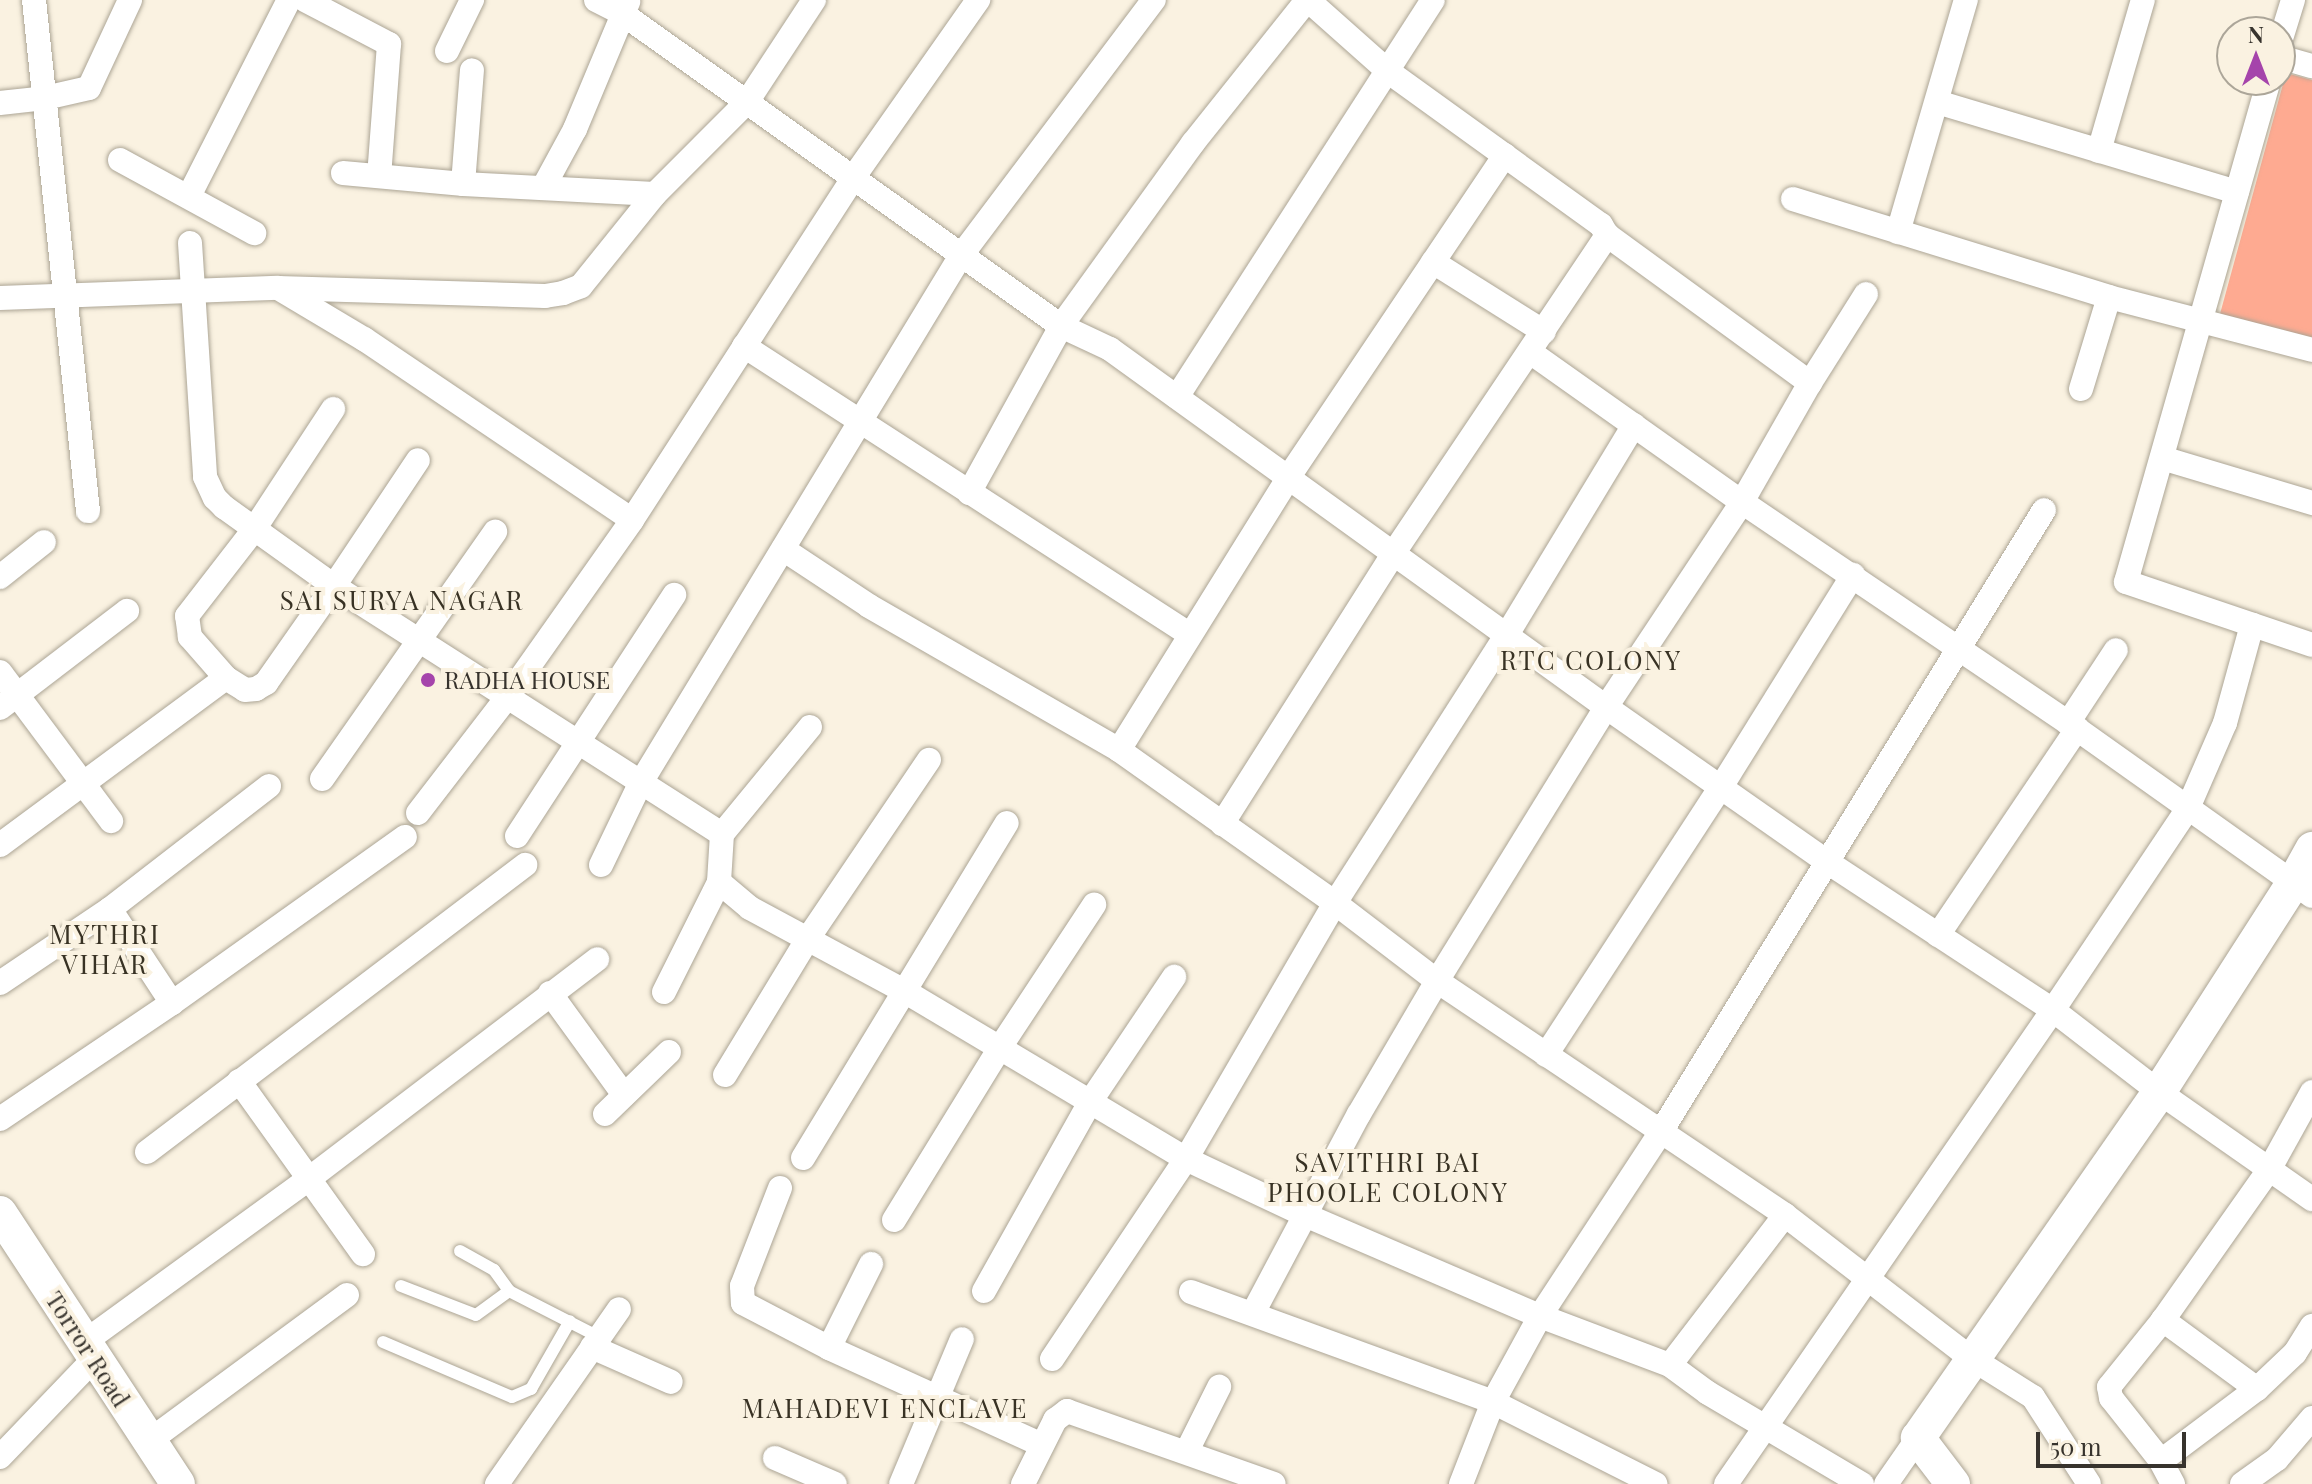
<!DOCTYPE html>
<html>
<head>
<meta charset="utf-8">
<style>
  body { margin:0 }
  #map { position:relative; width:2312px; height:1484px; overflow:hidden; background:#faf2e1; font-family:"Playfair Display",serif }
  div>[style] { position:absolute }
  [style*='--x'] { left:calc(var(--x)*1px); top:calc(var(--y)*1px); width:calc(var(--w)*1px); rotate:calc(var(--a)*1deg) }
  .green>* { inset:0; background:#feaa91 }
  .roads { filter:drop-shadow(0 0 2px #aca595) drop-shadow(0 0 2px #aca595) }
  .lane>* { height:12px; margin:-6px; padding:0 6px; transform-origin:6px; border-radius:6px; background:#fff }
  .street>* { height:24px; margin:-12px; padding:0 12px; transform-origin:12px; border-radius:12px; background:#fff }
  .secondary>* { height:34px; margin:-17px; padding:0 17px; transform-origin:17px; border-radius:17px; background:#fff }
  .dots>* { width:22px; height:22px; translate:-50% -50%; box-sizing:border-box; border:4px solid #faf2e1; border-radius:50% }
  span { translate:-50% -50%; white-space:nowrap; text-align:center; line-height:1.15; -webkit-text-stroke:8px #faf2e1; paint-order:stroke }
  .poi-label { font-size:24px; color:#37332d }
  .left { translate:0 -50%; text-align:left }
  .street-label { font-size:24px; color:#37332d }
  .neighbourhood-label { font-size:26px; color:#383224; letter-spacing:2px }
  .north { position:absolute; left:2216px; top:16px; width:80px; height:80px; box-sizing:border-box; background:#faf2e1; border:2px solid #aca699; border-radius:50%; rotate:0deg; font-size:22px; font-weight:700; line-height:32px; text-align:center; color:#37332d }
  .north::after { content:''; display:block; margin:auto; width:28px; height:36px; background:#a544ab; clip-path:polygon(50% 0,100% 100%,50% 72%,0 100%) }
  .scale { position:absolute; left:2036px; top:1432px; width:150px; height:36px; box-sizing:border-box; border:4px solid #37332d; border-top:0; padding-left:10px; font-size:24px; line-height:28px; white-space:nowrap; color:#37332d; -webkit-text-stroke:6px #faf2e1; paint-order:stroke }
</style>
</head>
<body>
<div id="map">
  <div class="green">
    <i style="clip-path:polygon(2286px 73px,2312px 80px,2312px 340px,2220px 314px)"></i>
  </div>
  <div class="roads">
    <div class="lane">
      <i style="--x:460;--y:1251;--w:39;--a:29"></i>
      <i style="--x:494;--y:1270;--w:26;--a:54"></i>
      <i style="--x:509;--y:1291;--w:101;--a:27.1"></i>
      <i style="--x:401;--y:1286;--w:80;--a:21.1"></i>
      <i style="--x:476;--y:1315;--w:41;--a:-36"></i>
      <i style="--x:383;--y:1342;--w:140;--a:23.1"></i>
      <i style="--x:512;--y:1397;--w:21;--a:-23"></i>
      <i style="--x:531;--y:1389;--w:78;--a:-60.2"></i>
    </div>
    <div class="street">
      <i style="--x:34;--y:0;--w:514;--a:83.97"></i>
      <i style="--x:305;--y:0;--w:95;--a:27.6"></i>
      <i style="--x:389;--y:44;--w:132;--a:94.3"></i>
      <i style="--x:596;--y:0;--w:30;--a:27"></i>
      <i style="--x:623;--y:14;--w:538;--a:35.46"></i>
      <i style="--x:1061;--y:326;--w:54;--a:25.1"></i>
      <i style="--x:1110;--y:349;--w:612;--a:35.82"></i>
      <i style="--x:1606;--y:707;--w:272;--a:35"></i>
      <i style="--x:1829;--y:863;--w:268;--a:33.3"></i>
      <i style="--x:2053;--y:1010;--w:134;--a:37.7"></i>
      <i style="--x:2159;--y:1092;--w:187;--a:35"></i>
      <i style="--x:2280;--y:42;--w:44;--a:-72.8"></i>
      <i style="--x:447;--y:51;--w:57;--a:-63.9"></i>
      <i style="--x:2280;--y:57;--w:33;--a:16"></i>
      <i style="--x:2269;--y:80;--w:522;--a:105.9"></i>
      <i style="--x:2126;--y:582;--w:196;--a:18.7"></i>
      <i style="--x:1937;--y:102;--w:313;--a:16.7"></i>
      <i style="--x:0;--y:103;--w:45;--a:-6.3"></i>
      <i style="--x:45;--y:98;--w:45;--a:-12.8"></i>
      <i style="--x:89;--y:88;--w:97;--a:-65"></i>
      <i style="--x:2099;--y:151;--w:157;--a:-73.8"></i>
      <i style="--x:120;--y:160;--w:153;--a:28.6"></i>
      <i style="--x:343;--y:173;--w:121;--a:5.2"></i>
      <i style="--x:463;--y:184;--w:192;--a:3"></i>
      <i style="--x:463;--y:184;--w:114;--a:-85.5"></i>
      <i style="--x:543;--y:188;--w:67;--a:-61.5"></i>
      <i style="--x:575;--y:129;--w:138;--a:-67.3"></i>
      <i style="--x:189;--y:196;--w:220;--a:-63"></i>
      <i style="--x:1793;--y:199;--w:331;--a:17.2"></i>
      <i style="--x:2109;--y:297;--w:210;--a:14.6"></i>
      <i style="--x:1898;--y:232;--w:242;--a:-73.7"></i>
      <i style="--x:190;--y:243;--w:234;--a:86.3"></i>
      <i style="--x:205;--y:477;--w:23;--a:65"></i>
      <i style="--x:215;--y:498;--w:13;--a:45"></i>
      <i style="--x:224;--y:507;--w:135;--a:35.7"></i>
      <i style="--x:334;--y:586;--w:151;--a:-56.3"></i>
      <i style="--x:1433;--y:262;--w:131;--a:32.2"></i>
      <i style="--x:280;--y:289;--w:98;--a:30.8"></i>
      <i style="--x:364;--y:339;--w:323;--a:34"></i>
      <i style="--x:0;--y:298;--w:278;--a:-2.1"></i>
      <i style="--x:278;--y:288;--w:267;--a:1.7"></i>
      <i style="--x:545;--y:296;--w:18;--a:-9"></i>
      <i style="--x:563;--y:293;--w:19;--a:-21"></i>
      <i style="--x:581;--y:286;--w:118;--a:-51.2"></i>
      <i style="--x:655;--y:194;--w:130;--a:-45"></i>
      <i style="--x:747;--y:102;--w:122;--a:-56.7"></i>
      <i style="--x:744;--y:346;--w:530;--a:32.91"></i>
      <i style="--x:1530;--y:352;--w:260;--a:35.3"></i>
      <i style="--x:1742;--y:502;--w:405;--a:34.1"></i>
      <i style="--x:2077;--y:729;--w:288;--a:35.4"></i>
      <i style="--x:1810;--y:383;--w:105;--a:-57.8"></i>
      <i style="--x:2081;--y:389;--w:96;--a:-73.1"></i>
      <i style="--x:1177;--y:397;--w:472;--a:-57.2"></i>
      <i style="--x:2162;--y:458;--w:157;--a:16.7"></i>
      <i style="--x:969;--y:493;--w:191;--a:-61.1"></i>
      <i style="--x:1061;--y:326;--w:226;--a:-54.2"></i>
      <i style="--x:1193;--y:143;--w:183;--a:-51.4"></i>
      <i style="--x:783;--y:549;--w:103;--a:33.5"></i>
      <i style="--x:869;--y:606;--w:289;--a:29.9"></i>
      <i style="--x:1119;--y:750;--w:265;--a:35.3"></i>
      <i style="--x:1335;--y:903;--w:128;--a:37.4"></i>
      <i style="--x:1437;--y:981;--w:419;--a:33.9"></i>
      <i style="--x:1785;--y:1215;--w:235;--a:37.6"></i>
      <i style="--x:1971;--y:1358;--w:73;--a:32.2"></i>
      <i style="--x:2033;--y:1397;--w:103;--a:57.2"></i>
      <i style="--x:0;--y:577;--w:56;--a:-38.5"></i>
      <i style="--x:0;--y:672;--w:186;--a:53.3"></i>
      <i style="--x:226;--y:678;--w:55;--a:-131.3"></i>
      <i style="--x:190;--y:637;--w:21;--a:-98"></i>
      <i style="--x:187;--y:616;--w:108;--a:-52.2"></i>
      <i style="--x:253;--y:531;--w:146;--a:-56.7"></i>
      <i style="--x:0;--y:708;--w:160;--a:-37.4"></i>
      <i style="--x:2068;--y:723;--w:87;--a:-56.7"></i>
      <i style="--x:810;--y:727;--w:139;--a:129.4"></i>
      <i style="--x:722;--y:834;--w:48;--a:93.6"></i>
      <i style="--x:719;--y:882;--w:40;--a:40"></i>
      <i style="--x:750;--y:908;--w:177;--a:28.3"></i>
      <i style="--x:906;--y:992;--w:326;--a:30.8"></i>
      <i style="--x:1186;--y:1159;--w:132;--a:25.2"></i>
      <i style="--x:1305;--y:1215;--w:256;--a:23.3"></i>
      <i style="--x:1540;--y:1316;--w:139;--a:20.7"></i>
      <i style="--x:1670;--y:1365;--w:47;--a:36.4"></i>
      <i style="--x:1708;--y:1393;--w:179;--a:30.6"></i>
      <i style="--x:1119;--y:750;--w:320;--a:-58.1"></i>
      <i style="--x:1288;--y:478;--w:389;--a:-56.1"></i>
      <i style="--x:322;--y:779;--w:302;--a:-55"></i>
      <i style="--x:418;--y:813;--w:148;--a:-52.4"></i>
      <i style="--x:508;--y:696;--w:215;--a:-54.8"></i>
      <i style="--x:632;--y:520;--w:407;--a:-57.1"></i>
      <i style="--x:853;--y:178;--w:218;--a:-54.9"></i>
      <i style="--x:1222;--y:824;--w:323;--a:-57.6"></i>
      <i style="--x:1395;--y:551;--w:381;--a:-56.1"></i>
      <i style="--x:1607;--y:235;--w:12;--a:-121"></i>
      <i style="--x:1601;--y:225;--w:261;--a:-144.2"></i>
      <i style="--x:1389;--y:72;--w:108;--a:-138.4"></i>
      <i style="--x:517;--y:836;--w:288;--a:-56.9"></i>
      <i style="--x:0;--y:845;--w:281;--a:-36.5"></i>
      <i style="--x:226;--y:678;--w:22;--a:32"></i>
      <i style="--x:245;--y:690;--w:11;--a:-5"></i>
      <i style="--x:256;--y:689;--w:12;--a:-31"></i>
      <i style="--x:266;--y:683;--w:118;--a:-55"></i>
      <i style="--x:334;--y:586;--w:460;--a:32.6"></i>
      <i style="--x:601;--y:865;--w:90;--a:-64.3"></i>
      <i style="--x:640;--y:784;--w:617;--a:-58.73"></i>
      <i style="--x:960;--y:257;--w:322;--a:-53"></i>
      <i style="--x:110;--y:909;--w:113;--a:56.6"></i>
      <i style="--x:1938;--y:935;--w:249;--a:-56"></i>
      <i style="--x:0;--y:983;--w:133;--a:-33.9"></i>
      <i style="--x:110;--y:909;--w:201;--a:-37.7"></i>
      <i style="--x:664;--y:992;--w:123;--a:-63.4"></i>
      <i style="--x:550;--y:993;--w:126;--a:54"></i>
      <i style="--x:1546;--y:1055;--w:320;--a:-56.9"></i>
      <i style="--x:1721;--y:787;--w:250;--a:-58.1"></i>
      <i style="--x:725;--y:1075;--w:162;--a:-58.7"></i>
      <i style="--x:809;--y:937;--w:214;--a:-55.9"></i>
      <i style="--x:239;--y:1081;--w:213;--a:54.4"></i>
      <i style="--x:605;--y:1114;--w:89;--a:-44.1"></i>
      <i style="--x:0;--y:1119;--w:207;--a:-34"></i>
      <i style="--x:172;--y:1003;--w:286;--a:-35.5"></i>
      <i style="--x:147;--y:1152;--w:475;--a:-37.2"></i>
      <i style="--x:803;--y:1158;--w:392;--a:-58.7"></i>
      <i style="--x:780;--y:1188;--w:105;--a:111.2"></i>
      <i style="--x:742;--y:1286;--w:17;--a:87"></i>
      <i style="--x:743;--y:1303;--w:97;--a:27.6"></i>
      <i style="--x:829;--y:1348;--w:234;--a:24.5"></i>
      <i style="--x:894;--y:1220;--w:201;--a:-58.4"></i>
      <i style="--x:999;--y:1049;--w:173;--a:-56.6"></i>
      <i style="--x:984;--y:1291;--w:217;--a:-60.7"></i>
      <i style="--x:1090;--y:1102;--w:151;--a:-56.1"></i>
      <i style="--x:1191;--y:1292;--w:321;--a:20"></i>
      <i style="--x:1493;--y:1402;--w:98;--a:-61.3"></i>
      <i style="--x:1540;--y:1316;--w:222;--a:-56.7"></i>
      <i style="--x:1662;--y:1130;--w:728;--a:-58.36"></i>
      <i style="--x:1253;--y:1313;--w:225;--a:-62"></i>
      <i style="--x:1359;--y:1114;--w:154;--a:-59.6"></i>
      <i style="--x:1437;--y:981;--w:322;--a:-58.3"></i>
      <i style="--x:1606;--y:707;--w:246;--a:-56.4"></i>
      <i style="--x:1742;--y:502;--w:137;--a:-60.3"></i>
      <i style="--x:1810;--y:383;--w:251;--a:-143.9"></i>
      <i style="--x:83;--y:1343;--w:281;--a:-36"></i>
      <i style="--x:310;--y:1178;--w:361;--a:-37.3"></i>
      <i style="--x:592;--y:1347;--w:86;--a:23.9"></i>
      <i style="--x:829;--y:1348;--w:94;--a:-63.4"></i>
      <i style="--x:1052;--y:1359;--w:241;--a:-56.2"></i>
      <i style="--x:1186;--y:1159;--w:296;--a:-59.8"></i>
      <i style="--x:1335;--y:903;--w:321;--a:-57.4"></i>
      <i style="--x:1508;--y:633;--w:243;--a:-58.8"></i>
      <i style="--x:1670;--y:1365;--w:189;--a:-52.5"></i>
      <i style="--x:2257;--y:1389;--w:117;--a:-143.7"></i>
      <i style="--x:2163;--y:1320;--w:184;--a:-54.8"></i>
      <i style="--x:2269;--y:1170;--w:89;--a:-61.1"></i>
      <i style="--x:149;--y:1441;--w:246;--a:-36.4"></i>
      <i style="--x:1187;--y:1451;--w:72;--a:-63.4"></i>
      <i style="--x:0;--y:1457;--w:136;--a:-46.2"></i>
      <i style="--x:775;--y:1458;--w:65;--a:23.4"></i>
      <i style="--x:2161;--y:1461;--w:80;--a:-128.4"></i>
      <i style="--x:2111;--y:1398;--w:11;--a:-100"></i>
      <i style="--x:2109;--y:1387;--w:86;--a:-51.1"></i>
      <i style="--x:497;--y:1484;--w:213;--a:-55.1"></i>
      <i style="--x:901;--y:1484;--w:157;--a:-67.2"></i>
      <i style="--x:1023;--y:1484;--w:72;--a:-63.4"></i>
      <i style="--x:1055;--y:1420;--w:15;--a:-37"></i>
      <i style="--x:1067;--y:1411;--w:219;--a:19.4"></i>
      <i style="--x:1461;--y:1484;--w:88;--a:-68.7"></i>
      <i style="--x:1493;--y:1402;--w:182;--a:26.8"></i>
      <i style="--x:1726;--y:1484;--w:576;--a:-55.4"></i>
      <i style="--x:2053;--y:1010;--w:243;--a:-56.2"></i>
      <i style="--x:2188;--y:808;--w:93;--a:-66.5"></i>
      <i style="--x:2225;--y:723;--w:102;--a:-74.6"></i>
      <i style="--x:1886;--y:1484;--w:56;--a:-55.2"></i>
      <i style="--x:2173;--y:1484;--w:26;--a:-118"></i>
      <i style="--x:2161;--y:1461;--w:120;--a:-36.9"></i>
      <i style="--x:2257;--y:1389;--w:52;--a:-43.5"></i>
      <i style="--x:2295;--y:1353;--w:32;--a:-58"></i>
      <i style="--x:2242;--y:1484;--w:43;--a:-35.5"></i>
      <i style="--x:2277;--y:1459;--w:54;--a:-49.5"></i>
    </div>
    <div class="secondary">
      <i style="--x:0;--y:1213;--w:324;--a:56.7"></i>
      <i style="--x:1953;--y:1484;--w:58;--a:-127.3"></i>
      <i style="--x:1918;--y:1438;--w:422;--a:-55.1"></i>
      <i style="--x:2159;--y:1092;--w:250;--a:-57.3"></i>
      <i style="--x:2294;--y:882;--w:38;--a:-61"></i>
    </div>
  </div>
  <div class="dots">
    <i style="left:428px;top:680px;background:#a544ab"></i>
  </div>
  <div class="poi-label">
    <span class="left" style="left:444px;top:680px">RADHA HOUSE</span>
  </div>
  <div class="street-label">
    <span style="left:88px;top:1349px;rotate:57deg">Torror Road</span>
  </div>
  <div class="neighbourhood-label">
    <span style="left:402px;top:600px">SAI SURYA NAGAR</span>
    <span style="left:1591px;top:660px">RTC COLONY</span>
    <span style="left:105px;top:949px">MYTHRI<br>VIHAR</span>
    <span style="left:1388px;top:1177px">SAVITHRI BAI<br>PHOOLE COLONY</span>
    <span style="left:885px;top:1408px">MAHADEVI ENCLAVE</span>
  </div>
  <div class="north">N</div>
  <div class="scale">50 m</div>
</div>
</body>
</html>
